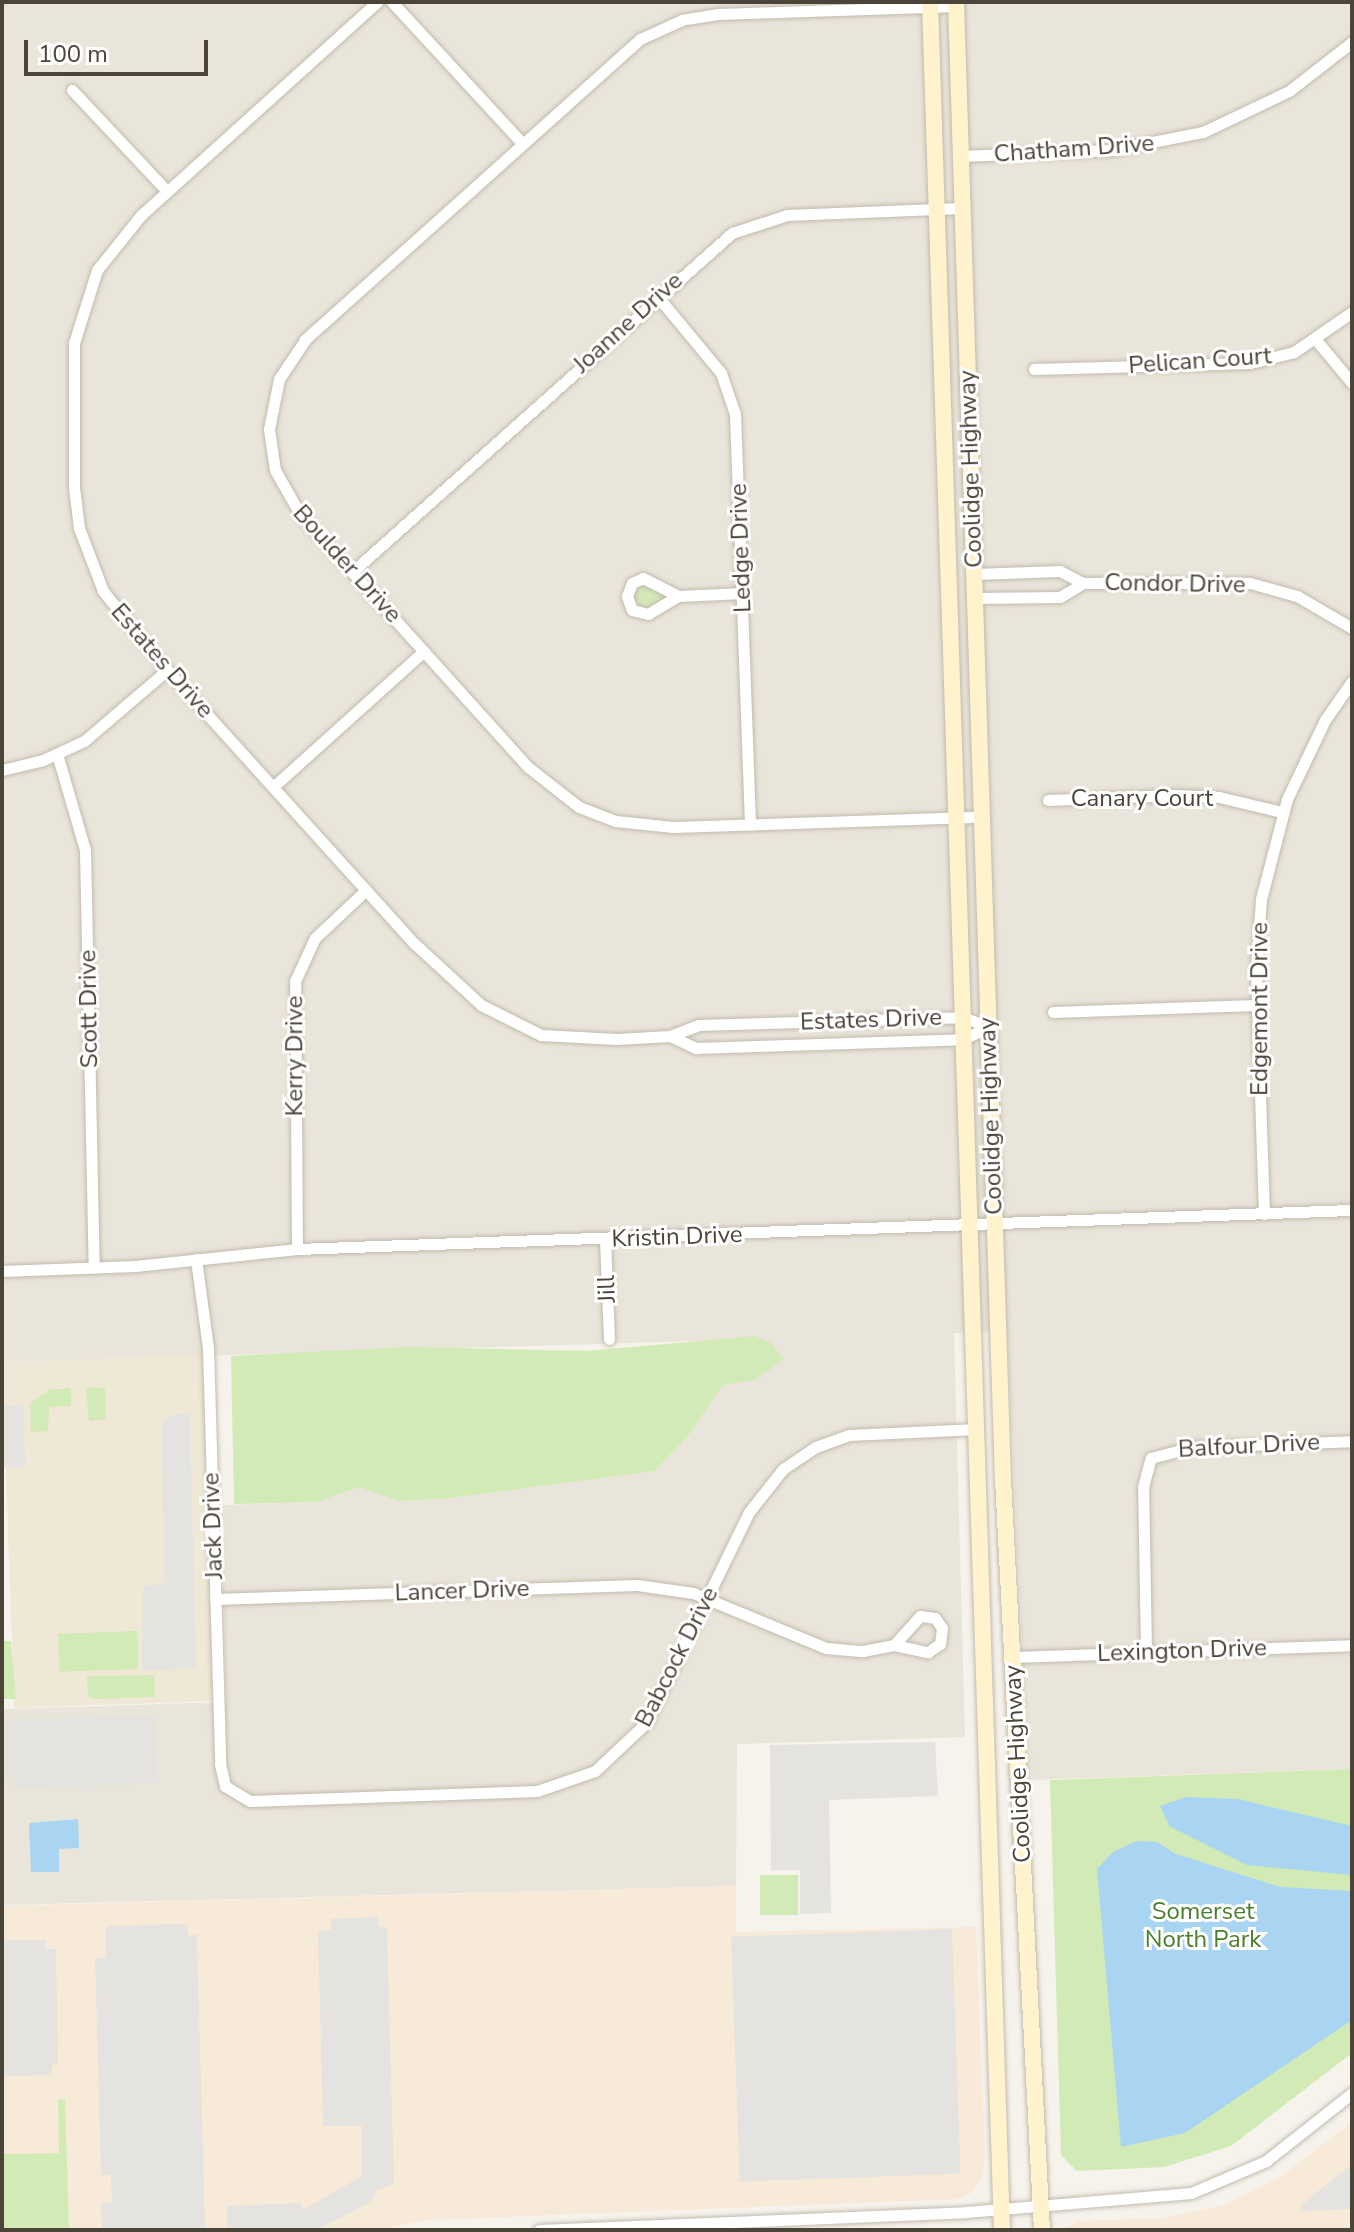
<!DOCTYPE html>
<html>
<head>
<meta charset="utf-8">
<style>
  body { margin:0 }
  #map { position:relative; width:1354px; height:2232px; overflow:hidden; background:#f6f3ec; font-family:"Nunito Sans",sans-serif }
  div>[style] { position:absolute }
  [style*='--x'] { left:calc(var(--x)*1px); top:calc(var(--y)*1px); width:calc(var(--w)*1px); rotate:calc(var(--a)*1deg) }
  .residential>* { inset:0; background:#eae5da }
  .commercial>* { inset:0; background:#f7ead8 }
  .education>* { inset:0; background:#efe8d6; transform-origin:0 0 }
  .green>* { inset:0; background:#d2eab5; transform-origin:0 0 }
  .parking>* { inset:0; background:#e5e3e0; transform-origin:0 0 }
  .water>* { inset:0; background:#a9d4f2 }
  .roads { filter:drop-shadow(0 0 2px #c2bbae) drop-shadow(0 0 2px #c2bbae) }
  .minor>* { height:11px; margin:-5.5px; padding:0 5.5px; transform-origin:5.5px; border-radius:5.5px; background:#fff }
  .secondary>* { height:16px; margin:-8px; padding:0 8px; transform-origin:8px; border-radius:8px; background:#fff3cd }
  span { translate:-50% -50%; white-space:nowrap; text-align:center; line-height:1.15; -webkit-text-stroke:6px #fff; paint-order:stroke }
  .street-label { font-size:24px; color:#4b4439 }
  .park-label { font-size:24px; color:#4a7f2a }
  .frame { position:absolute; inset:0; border:4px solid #4b4439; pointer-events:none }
  .scale { position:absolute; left:24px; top:40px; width:184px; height:36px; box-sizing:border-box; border:4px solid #4b4439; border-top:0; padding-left:10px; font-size:24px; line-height:28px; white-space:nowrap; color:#4b4439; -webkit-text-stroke:6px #fff; paint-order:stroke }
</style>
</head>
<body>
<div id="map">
  <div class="residential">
    <i style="clip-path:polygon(2px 2px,1352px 2px,1352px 1769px,1029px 1780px,1007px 1332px,954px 1333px,965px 1737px,737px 1744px,736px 1886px,2px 1905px,2px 1709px,226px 1702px,222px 1505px,318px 1502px,359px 1487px,398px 1501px,443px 1499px,655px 1471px,688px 1436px,723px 1385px,755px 1380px,761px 1339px,2px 1362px)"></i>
  </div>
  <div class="commercial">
    <i style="clip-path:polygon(736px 1886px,736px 1932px,976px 1927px,985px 2157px,982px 2179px,972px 2192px,960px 2199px,425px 2220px,379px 2230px,2px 2230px,2px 1906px)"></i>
    <i style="clip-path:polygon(1352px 2122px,1352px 2230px,1061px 2230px,1081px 2221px,1162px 2218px,1224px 2205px,1280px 2177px)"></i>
  </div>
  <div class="education">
    <i style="left:207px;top:1355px;width:346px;height:205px;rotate:88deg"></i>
  </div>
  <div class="green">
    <i style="clip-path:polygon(641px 585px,664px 594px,664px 598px,648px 609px,640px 607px,634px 597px)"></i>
    <i style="clip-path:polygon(755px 1336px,771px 1343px,784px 1359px,755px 1380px,723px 1385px,688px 1436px,655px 1471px,443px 1499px,398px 1501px,359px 1487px,318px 1502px,234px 1504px,231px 1356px,410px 1347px,587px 1351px)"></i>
    <i style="clip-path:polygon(86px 1387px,105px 1388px,106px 1419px,89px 1421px)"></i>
    <i style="clip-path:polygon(71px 1388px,71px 1406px,49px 1407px,48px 1431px,31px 1432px,30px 1403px,49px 1390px)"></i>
    <i style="left:137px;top:1631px;width:38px;height:79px;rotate:88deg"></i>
    <i style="clip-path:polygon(2px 1641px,11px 1641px,16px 1699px,2px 1699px)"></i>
    <i style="clip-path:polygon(154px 1675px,155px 1697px,93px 1699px,88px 1695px,87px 1676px)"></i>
    <i style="clip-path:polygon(1352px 1769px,1352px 2053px,1231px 2146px,1164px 2167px,1077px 2171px,1061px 2155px,1050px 1780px)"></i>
    <i style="left:760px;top:1875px;width:38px;height:40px"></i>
    <i style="clip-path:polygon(58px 2099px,65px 2100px,69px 2230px,2px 2230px,2px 2154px,59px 2153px)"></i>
  </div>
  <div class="parking">
    <i style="left:24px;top:1405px;width:62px;height:22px;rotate:89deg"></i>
    <i style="clip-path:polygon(185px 1413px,190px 1415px,196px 1668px,142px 1670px,143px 1587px,165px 1582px,161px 1426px,169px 1416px)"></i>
    <i style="clip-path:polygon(154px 1716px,158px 1783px,16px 1788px,15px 1777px,2px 1777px,2px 1720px)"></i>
    <i style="clip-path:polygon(935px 1742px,938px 1796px,829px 1800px,831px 1913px,800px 1914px,800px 1870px,771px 1870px,770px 1745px)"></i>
    <i style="clip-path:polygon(378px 1917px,379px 1927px,387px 1927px,394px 2184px,377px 2190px,371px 2202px,316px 2230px,227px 2230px,227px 2206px,300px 2203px,303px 2210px,362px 2176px,362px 2126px,323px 2126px,318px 1931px,331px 1930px,331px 1919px)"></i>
    <i style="clip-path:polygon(187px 1924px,188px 1935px,197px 1935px,205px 2230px,102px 2230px,101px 2203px,112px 2202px,111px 2175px,101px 2175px,95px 1958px,106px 1958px,106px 1926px)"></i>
    <i style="left:952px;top:1929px;width:245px;height:221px;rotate:88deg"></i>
    <i style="clip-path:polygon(2px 1940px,45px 1940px,45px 1949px,56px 1949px,58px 2065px,52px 2065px,52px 2075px,2px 2076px)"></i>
    <i style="clip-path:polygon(1352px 2164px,1352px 2209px,1301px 2211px,1301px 2205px)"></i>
  </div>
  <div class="water">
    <i style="clip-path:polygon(1186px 1797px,1237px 1799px,1352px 1826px,1352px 1875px,1247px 1865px,1169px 1826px,1160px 1806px)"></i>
    <i style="clip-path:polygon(78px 1819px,79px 1848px,59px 1849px,59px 1872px,31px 1872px,29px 1823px)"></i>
    <i style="clip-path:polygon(1137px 1841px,1157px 1842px,1176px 1854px,1280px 1887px,1352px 1891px,1352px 2020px,1185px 2133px,1121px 2147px,1097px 1869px,1113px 1852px)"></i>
  </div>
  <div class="roads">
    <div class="minor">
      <i style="--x:377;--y:2;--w:316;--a:137.9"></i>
      <i style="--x:142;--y:214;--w:72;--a:128.8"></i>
      <i style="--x:97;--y:270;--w:77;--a:107.5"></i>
      <i style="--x:74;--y:343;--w:144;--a:90"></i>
      <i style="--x:74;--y:487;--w:41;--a:83"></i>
      <i style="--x:79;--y:528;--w:67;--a:69.1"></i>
      <i style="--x:103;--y:591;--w:102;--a:51"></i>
      <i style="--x:167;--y:670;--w:370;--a:47.9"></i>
      <i style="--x:415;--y:944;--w:90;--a:42.7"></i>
      <i style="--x:481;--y:1005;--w:67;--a:26.6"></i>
      <i style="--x:541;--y:1035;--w:76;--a:3"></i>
      <i style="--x:617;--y:1039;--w:53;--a:-3.2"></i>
      <i style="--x:670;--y:1036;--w:30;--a:-21"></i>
      <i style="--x:698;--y:1025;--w:264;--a:-1.7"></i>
      <i style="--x:962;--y:1017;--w:29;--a:20"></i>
      <i style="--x:392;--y:2;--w:192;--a:47.3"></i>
      <i style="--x:956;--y:6;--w:238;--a:178.1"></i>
      <i style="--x:718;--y:14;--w:36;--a:171"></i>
      <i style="--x:682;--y:20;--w:46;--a:155.7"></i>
      <i style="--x:640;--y:39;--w:450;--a:138.1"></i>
      <i style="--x:305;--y:340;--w:47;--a:123.7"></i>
      <i style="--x:279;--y:379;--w:51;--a:101.3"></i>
      <i style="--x:269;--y:429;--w:41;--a:81.7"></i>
      <i style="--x:275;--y:470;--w:51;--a:60.4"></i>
      <i style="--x:300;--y:514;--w:341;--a:48"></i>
      <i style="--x:528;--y:767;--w:65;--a:38.1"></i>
      <i style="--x:579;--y:807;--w:40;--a:21"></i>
      <i style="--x:616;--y:821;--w:57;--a:6"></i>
      <i style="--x:673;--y:827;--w:309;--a:-1.9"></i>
      <i style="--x:72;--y:90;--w:139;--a:46.8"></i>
      <i style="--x:960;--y:156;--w:152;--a:-2.3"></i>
      <i style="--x:1112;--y:150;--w:93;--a:-11.2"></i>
      <i style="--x:1203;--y:132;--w:95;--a:-25.5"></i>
      <i style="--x:1289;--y:91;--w:80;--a:-37.9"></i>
      <i style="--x:658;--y:297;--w:99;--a:50.3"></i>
      <i style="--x:721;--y:373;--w:43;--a:71.1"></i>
      <i style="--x:735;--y:414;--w:411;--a:87.9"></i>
      <i style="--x:1316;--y:340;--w:56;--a:50.1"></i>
      <i style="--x:1034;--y:369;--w:216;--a:-1.6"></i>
      <i style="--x:1250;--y:363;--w:45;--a:-14"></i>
      <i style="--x:1294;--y:352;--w:70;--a:-34.6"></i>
      <i style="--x:352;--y:572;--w:509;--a:-41.74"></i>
      <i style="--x:732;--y:233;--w:58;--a:-18.1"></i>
      <i style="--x:787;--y:215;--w:175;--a:-2.3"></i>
      <i style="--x:974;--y:574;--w:86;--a:-2"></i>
      <i style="--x:1060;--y:571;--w:26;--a:28"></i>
      <i style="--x:1083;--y:583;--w:167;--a:0"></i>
      <i style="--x:1250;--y:583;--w:49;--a:15.5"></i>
      <i style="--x:1297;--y:596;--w:64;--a:30.2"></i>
      <i style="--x:678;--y:596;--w:35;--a:149"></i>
      <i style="--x:648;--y:614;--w:16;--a:-166"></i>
      <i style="--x:632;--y:610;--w:15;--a:-110"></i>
      <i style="--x:627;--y:596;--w:14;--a:-69"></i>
      <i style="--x:632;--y:583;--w:12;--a:-24"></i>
      <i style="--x:643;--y:578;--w:39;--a:27"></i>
      <i style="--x:678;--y:596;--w:65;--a:-2.6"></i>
      <i style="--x:975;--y:598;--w:85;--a:-0.7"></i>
      <i style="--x:1060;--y:597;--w:27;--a:-31"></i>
      <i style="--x:57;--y:754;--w:100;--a:73.7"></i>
      <i style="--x:85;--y:850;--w:418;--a:88.8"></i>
      <i style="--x:2;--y:770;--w:42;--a:-13.7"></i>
      <i style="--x:43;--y:760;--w:45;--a:-24.9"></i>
      <i style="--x:84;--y:741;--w:109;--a:-40.5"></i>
      <i style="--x:273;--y:787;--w:203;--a:-42"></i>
      <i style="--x:1048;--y:800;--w:128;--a:-2.2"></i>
      <i style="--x:1176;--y:795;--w:43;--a:2.7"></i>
      <i style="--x:1219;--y:797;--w:65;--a:13.4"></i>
      <i style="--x:1053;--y:1012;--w:204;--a:-2"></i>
      <i style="--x:670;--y:1036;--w:29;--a:25"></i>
      <i style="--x:696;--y:1048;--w:267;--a:-1.9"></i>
      <i style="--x:963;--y:1039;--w:29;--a:-25"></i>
      <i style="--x:1264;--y:1214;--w:245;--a:-91.9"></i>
      <i style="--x:1256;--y:969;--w:70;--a:-85.9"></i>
      <i style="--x:1261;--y:899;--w:103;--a:-75.4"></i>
      <i style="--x:1287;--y:799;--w:88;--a:-64.3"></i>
      <i style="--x:1325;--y:720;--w:47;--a:-55.3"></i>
      <i style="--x:605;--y:1239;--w:100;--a:87.7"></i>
      <i style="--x:297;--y:1249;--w:268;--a:-90.4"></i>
      <i style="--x:295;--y:981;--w:47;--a:-65.1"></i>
      <i style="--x:315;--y:938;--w:70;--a:-43.3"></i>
      <i style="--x:196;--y:1259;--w:90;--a:82.3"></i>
      <i style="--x:208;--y:1348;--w:416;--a:88.3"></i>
      <i style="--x:220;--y:1764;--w:23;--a:77"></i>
      <i style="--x:225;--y:1786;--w:29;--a:31"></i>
      <i style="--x:250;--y:1801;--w:287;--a:-2"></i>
      <i style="--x:537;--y:1791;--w:61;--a:-19"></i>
      <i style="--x:595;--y:1771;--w:70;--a:-43.3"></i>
      <i style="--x:646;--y:1723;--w:235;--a:-64"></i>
      <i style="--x:749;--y:1512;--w:55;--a:-51.7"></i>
      <i style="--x:783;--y:1469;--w:40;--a:-34"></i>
      <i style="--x:816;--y:1447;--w:35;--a:-20"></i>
      <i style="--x:849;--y:1435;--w:127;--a:-2.7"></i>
      <i style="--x:2;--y:1271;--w:133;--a:-2.2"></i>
      <i style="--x:135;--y:1266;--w:163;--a:-6"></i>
      <i style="--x:297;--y:1249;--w:1056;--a:-2.12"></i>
      <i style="--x:215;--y:1599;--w:422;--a:-1.9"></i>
      <i style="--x:637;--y:1585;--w:57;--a:8.1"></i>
      <i style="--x:693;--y:1593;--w:144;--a:22.5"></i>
      <i style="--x:826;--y:1648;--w:37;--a:5"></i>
      <i style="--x:863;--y:1651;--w:32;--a:-11"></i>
      <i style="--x:894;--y:1645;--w:35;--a:12"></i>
      <i style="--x:928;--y:1652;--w:14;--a:-34"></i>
      <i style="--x:940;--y:1644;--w:16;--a:-83"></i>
      <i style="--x:942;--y:1628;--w:12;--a:-125"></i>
      <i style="--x:935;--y:1618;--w:15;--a:-172"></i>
      <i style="--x:920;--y:1616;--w:39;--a:132"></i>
      <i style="--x:1146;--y:1652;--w:165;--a:-91"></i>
      <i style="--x:1143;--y:1487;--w:30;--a:-75"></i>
      <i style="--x:1151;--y:1458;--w:42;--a:-15"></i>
      <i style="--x:1192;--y:1447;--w:160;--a:-2.1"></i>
      <i style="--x:1012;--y:1657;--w:340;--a:-2"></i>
      <i style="--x:539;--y:2230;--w:427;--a:-2.4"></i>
      <i style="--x:966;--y:2212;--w:226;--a:-4.8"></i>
      <i style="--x:1191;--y:2193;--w:82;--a:-23.1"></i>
      <i style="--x:1266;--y:2161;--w:110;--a:-38.3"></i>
    </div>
    <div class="secondary">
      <i style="--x:930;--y:2;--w:2229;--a:88.15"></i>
      <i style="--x:956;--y:2;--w:1478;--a:88.18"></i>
      <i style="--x:1003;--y:1479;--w:752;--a:87.03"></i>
    </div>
  </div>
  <div class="street-label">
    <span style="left:1074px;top:149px;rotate:-4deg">Chatham Drive</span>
    <span style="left:628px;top:323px;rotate:-42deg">Joanne Drive</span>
    <span style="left:1200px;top:361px;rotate:-4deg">Pelican Court</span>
    <span style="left:971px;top:469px;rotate:-92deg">Coolidge Highway</span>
    <span style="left:741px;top:548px;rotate:-92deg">Ledge Drive</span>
    <span style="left:347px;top:564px;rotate:48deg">Boulder Drive</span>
    <span style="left:1175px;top:584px;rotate:1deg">Condor Drive</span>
    <span style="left:162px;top:661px;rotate:49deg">Estates Drive</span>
    <span style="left:1142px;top:799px">Canary Court</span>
    <span style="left:89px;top:1009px;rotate:-91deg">Scott Drive</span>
    <span style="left:1260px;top:1009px;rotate:-90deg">Edgemont Drive</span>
    <span style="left:871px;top:1020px;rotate:-2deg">Estates Drive</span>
    <span style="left:295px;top:1056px;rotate:-90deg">Kerry Drive</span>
    <span style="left:991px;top:1116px;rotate:-92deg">Coolidge Highway</span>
    <span style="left:677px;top:1237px;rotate:-2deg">Kristin Drive</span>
    <span style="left:607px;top:1289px;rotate:-92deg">Jill</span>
    <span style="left:1249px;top:1446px;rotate:-3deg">Balfour Drive</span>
    <span style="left:213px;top:1526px;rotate:-92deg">Jack Drive</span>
    <span style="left:462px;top:1591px;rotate:-2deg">Lancer Drive</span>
    <span style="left:1182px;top:1651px;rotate:-2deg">Lexington Drive</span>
    <span style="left:677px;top:1657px;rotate:-63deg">Babcock Drive</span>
    <span style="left:1018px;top:1764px;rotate:-93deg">Coolidge Highway</span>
  </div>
  <div class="park-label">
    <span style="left:1203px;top:1926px">Somerset<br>North Park</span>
  </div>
  <div class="frame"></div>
  <div class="scale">100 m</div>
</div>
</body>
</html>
